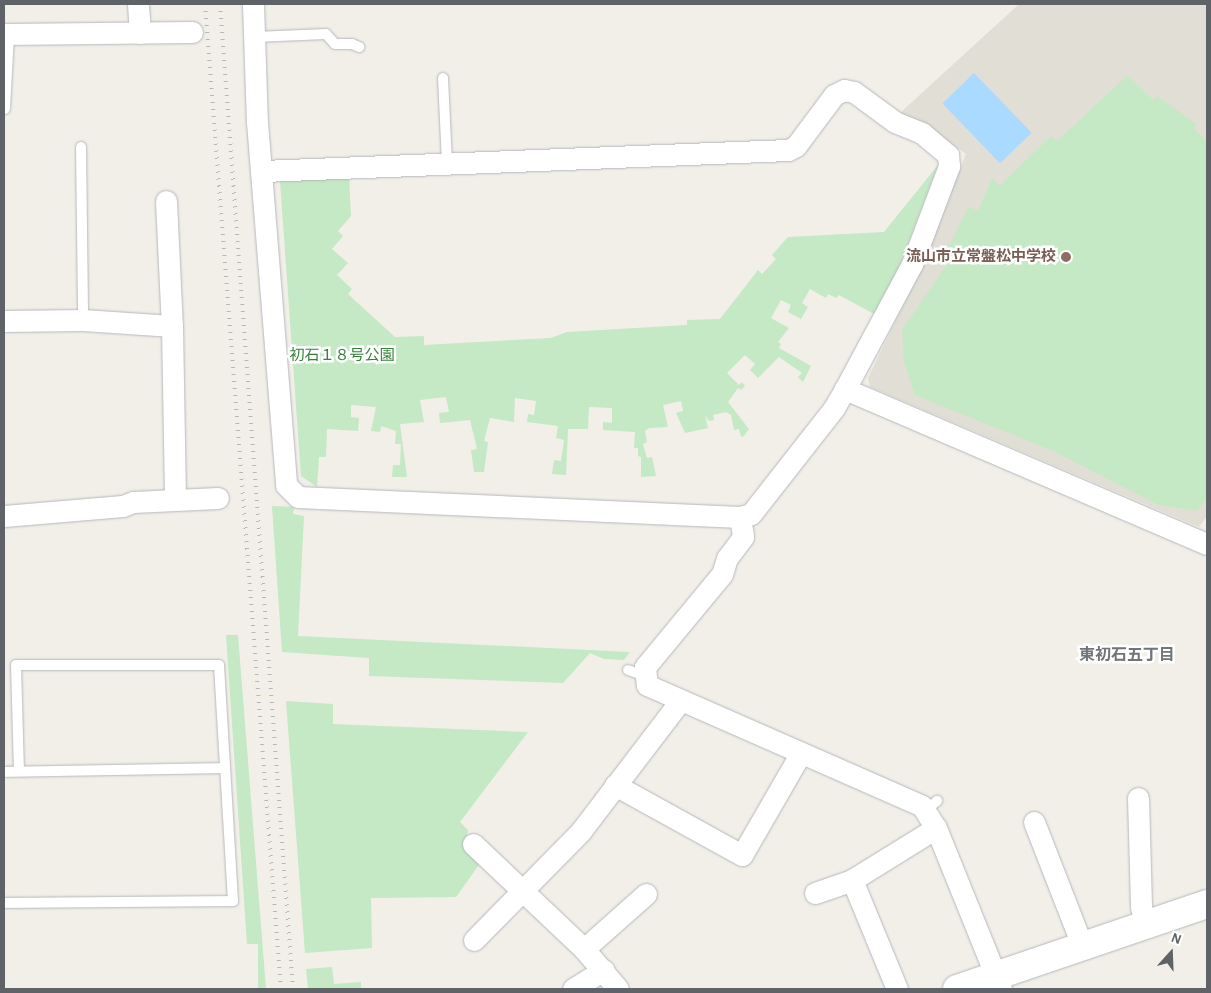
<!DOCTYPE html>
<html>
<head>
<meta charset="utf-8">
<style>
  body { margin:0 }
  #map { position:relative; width:1211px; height:993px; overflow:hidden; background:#f1efe8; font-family:"Alegreya Sans","Noto Sans JP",sans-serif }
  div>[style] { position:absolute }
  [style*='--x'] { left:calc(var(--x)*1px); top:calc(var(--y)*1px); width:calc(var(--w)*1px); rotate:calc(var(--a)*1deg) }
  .education>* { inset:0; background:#e1ded6 }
  .green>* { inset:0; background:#c5e8c5 }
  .water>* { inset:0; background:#aadaff; transform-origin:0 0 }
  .roads { filter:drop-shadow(0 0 1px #b5b8bc) drop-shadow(0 0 1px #b5b8bc) }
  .lane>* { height:10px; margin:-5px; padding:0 5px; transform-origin:5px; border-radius:5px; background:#fff }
  .street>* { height:21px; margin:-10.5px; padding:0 10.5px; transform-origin:10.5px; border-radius:10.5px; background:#fff }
  .secondary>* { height:28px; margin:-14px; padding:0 14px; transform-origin:14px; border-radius:14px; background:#fff }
  .rail>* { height:4px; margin-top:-2px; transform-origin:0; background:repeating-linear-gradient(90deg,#b6b7b8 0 1px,transparent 0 7px) }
  .dots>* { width:14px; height:14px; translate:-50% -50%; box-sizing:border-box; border:2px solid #fff; border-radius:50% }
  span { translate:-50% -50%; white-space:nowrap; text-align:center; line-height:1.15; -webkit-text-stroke:5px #fff; paint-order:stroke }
  .education-label { font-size:15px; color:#785e54; font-weight:700 }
  .right { translate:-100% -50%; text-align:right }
  .park-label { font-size:15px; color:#348238 }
  .neighbourhood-label { font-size:16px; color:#70757a; font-weight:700 }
  .frame { position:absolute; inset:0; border:5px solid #5f6368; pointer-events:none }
  .north { position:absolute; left:1146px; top:928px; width:50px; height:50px; -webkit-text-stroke:4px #fff; paint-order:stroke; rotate:20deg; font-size:14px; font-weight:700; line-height:20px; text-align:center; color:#5f6368 }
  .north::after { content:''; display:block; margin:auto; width:18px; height:22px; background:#5f6368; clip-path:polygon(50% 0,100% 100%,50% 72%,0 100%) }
</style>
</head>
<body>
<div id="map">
  <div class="education">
    <i style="clip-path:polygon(1019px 4px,1207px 4px,1207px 516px,1199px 527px,870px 387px,868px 378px,914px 283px,966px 154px,926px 125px,900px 113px)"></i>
  </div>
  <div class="green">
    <i style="clip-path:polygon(1128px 75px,1153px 100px,1157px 96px,1196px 124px,1194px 129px,1207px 141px,1207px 498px,1197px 511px,1159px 505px,1053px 451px,915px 395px,904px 362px,902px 330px,950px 260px,944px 256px,969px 207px,978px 211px,992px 178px,1000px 186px,1051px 136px,1057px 141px)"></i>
    <i style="clip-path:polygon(938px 165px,900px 265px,874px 314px,839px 295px,836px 298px,828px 294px,826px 298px,810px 289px,802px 303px,808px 307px,801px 319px,788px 312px,791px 305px,781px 300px,771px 318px,789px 328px,778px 342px,781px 344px,779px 348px,811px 366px,803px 382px,798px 377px,802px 373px,779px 357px,758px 378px,750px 370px,755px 364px,745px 355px,727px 373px,739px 385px,742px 382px,745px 386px,741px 390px,738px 388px,728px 402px,749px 429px,744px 436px,741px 437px,739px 429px,734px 430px,731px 415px,726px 412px,713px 415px,714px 420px,709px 421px,705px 415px,708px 428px,685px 433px,676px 413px,683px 411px,681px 401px,663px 405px,668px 427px,649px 428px,645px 431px,647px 442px,643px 444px,647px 458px,652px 457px,656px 476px,641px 477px,641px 457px,638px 456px,638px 448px,634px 448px,635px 432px,603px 430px,603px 422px,612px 423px,612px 408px,589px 407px,588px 429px,568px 429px,566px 475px,552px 474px,554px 460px,561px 461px,564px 440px,556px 438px,558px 426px,527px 422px,528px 414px,534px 415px,536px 401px,515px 398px,514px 422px,490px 418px,484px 441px,488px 442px,484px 472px,474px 472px,471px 450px,477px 449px,470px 420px,440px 423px,439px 413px,449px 412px,446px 397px,420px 400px,424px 422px,400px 424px,407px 477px,392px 477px,393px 465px,400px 465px,401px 444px,395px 444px,396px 431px,381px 426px,380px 432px,371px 431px,376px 407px,351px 405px,351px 417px,359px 418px,358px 431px,327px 429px,326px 457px,319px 457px,317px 487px,301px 476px,280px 181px,349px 176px,351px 216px,338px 231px,343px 236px,332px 249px,348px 263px,337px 275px,352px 289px,348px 294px,395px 337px,424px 336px,424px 345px,551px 338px,567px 332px,687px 325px,687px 320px,720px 319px,758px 270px,762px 274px,776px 259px,772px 255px,788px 237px,884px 232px)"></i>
    <i style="clip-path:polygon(272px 506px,294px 507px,293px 514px,304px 516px,298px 636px,630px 652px,624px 660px,604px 659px,590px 653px,563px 683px,369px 676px,369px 658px,282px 652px)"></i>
    <i style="clip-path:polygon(226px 635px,238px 635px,266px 989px,258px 989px,258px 944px,247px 944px)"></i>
    <i style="clip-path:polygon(286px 701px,333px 704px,333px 724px,528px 732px,460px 822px,468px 830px,465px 846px,481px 862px,456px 897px,371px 898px,372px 948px,305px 953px)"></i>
    <i style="clip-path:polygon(332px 967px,334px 984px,361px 982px,361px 989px,308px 989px,306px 969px)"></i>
  </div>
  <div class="water">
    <i style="left:974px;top:73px;width:83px;height:44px;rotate:46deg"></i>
  </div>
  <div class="roads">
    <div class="lane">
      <i style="--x:255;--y:37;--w:71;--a:-2.4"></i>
      <i style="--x:326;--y:34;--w:13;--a:48"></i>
      <i style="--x:335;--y:44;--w:17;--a:0"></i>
      <i style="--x:352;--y:44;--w:8;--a:23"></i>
      <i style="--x:443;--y:78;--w:86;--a:87.3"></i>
      <i style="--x:5;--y:109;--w:75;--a:-86.9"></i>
      <i style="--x:81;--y:147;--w:173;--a:89.3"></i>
      <i style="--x:628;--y:670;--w:18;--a:19"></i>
      <i style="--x:4;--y:772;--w:219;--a:-1"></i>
      <i style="--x:925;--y:811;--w:16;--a:-40"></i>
      <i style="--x:4;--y:903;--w:229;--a:-0.5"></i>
      <i style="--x:233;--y:901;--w:236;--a:-93.4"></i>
      <i style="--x:219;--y:665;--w:203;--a:180"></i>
      <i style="--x:16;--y:665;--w:106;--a:88.4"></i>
    </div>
    <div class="street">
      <i style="--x:138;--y:4;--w:29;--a:86"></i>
      <i style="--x:253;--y:4;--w:118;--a:88.1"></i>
      <i style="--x:257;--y:122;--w:364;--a:85.4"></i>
      <i style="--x:286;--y:485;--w:17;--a:45"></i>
      <i style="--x:298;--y:497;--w:442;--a:2.6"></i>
      <i style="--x:740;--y:517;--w:11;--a:-15"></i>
      <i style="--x:751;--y:514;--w:135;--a:-51.9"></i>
      <i style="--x:834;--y:408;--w:22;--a:-60"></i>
      <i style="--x:845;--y:389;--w:142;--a:-61.8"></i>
      <i style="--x:912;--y:264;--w:105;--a:-69.3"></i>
      <i style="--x:949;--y:166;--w:11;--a:-95"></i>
      <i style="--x:948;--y:155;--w:34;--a:-140"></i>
      <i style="--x:922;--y:133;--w:29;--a:-158"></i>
      <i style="--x:895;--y:122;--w:51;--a:-143.8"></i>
      <i style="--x:854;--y:92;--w:10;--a:-169"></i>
      <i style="--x:844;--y:90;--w:11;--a:153"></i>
      <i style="--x:834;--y:95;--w:64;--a:126.7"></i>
      <i style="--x:796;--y:146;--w:9;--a:153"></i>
      <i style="--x:788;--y:150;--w:526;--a:177.71"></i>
      <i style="--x:4;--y:34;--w:188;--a:-0.6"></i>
      <i style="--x:166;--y:201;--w:125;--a:87.3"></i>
      <i style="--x:4;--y:321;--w:79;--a:-0.7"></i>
      <i style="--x:83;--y:320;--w:89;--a:3.9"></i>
      <i style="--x:172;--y:326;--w:174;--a:89"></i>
      <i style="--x:845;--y:389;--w:394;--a:23.2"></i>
      <i style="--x:4;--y:516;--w:119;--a:-4.8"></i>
      <i style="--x:123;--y:506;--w:11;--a:-22"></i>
      <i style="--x:133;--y:502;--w:85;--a:-2.7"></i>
      <i style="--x:740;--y:517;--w:20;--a:81"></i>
      <i style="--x:743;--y:537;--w:26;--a:127"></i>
      <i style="--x:727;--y:558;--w:17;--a:107"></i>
      <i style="--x:722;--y:574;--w:121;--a:129.6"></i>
      <i style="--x:645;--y:667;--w:18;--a:84"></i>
      <i style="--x:647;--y:685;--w:300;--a:23.7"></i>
      <i style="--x:922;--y:806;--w:26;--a:58"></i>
      <i style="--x:936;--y:828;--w:174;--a:68"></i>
      <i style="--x:615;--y:785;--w:145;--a:28.9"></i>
      <i style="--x:742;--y:855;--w:118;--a:-60"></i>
      <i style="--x:1138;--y:798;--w:109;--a:88.4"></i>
      <i style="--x:1141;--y:907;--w:20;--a:75"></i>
      <i style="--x:1034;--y:822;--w:135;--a:68.7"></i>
      <i style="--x:473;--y:844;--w:153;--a:43.4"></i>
      <i style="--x:584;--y:949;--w:52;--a:49.6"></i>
      <i style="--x:815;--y:893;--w:39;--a:-19"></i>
      <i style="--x:474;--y:940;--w:153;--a:-45.5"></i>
      <i style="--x:581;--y:831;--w:163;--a:-52.7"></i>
      <i style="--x:584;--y:949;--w:83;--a:-41.6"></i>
      <i style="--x:573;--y:989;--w:36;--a:-32"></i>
      <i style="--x:897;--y:989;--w:118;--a:-112.4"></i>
      <i style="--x:852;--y:880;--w:99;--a:-31.8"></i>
    </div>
    <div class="secondary">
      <i style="--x:957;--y:989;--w:264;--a:-18.8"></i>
    </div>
  </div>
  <div class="rail">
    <i style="--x:205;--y:4;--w:988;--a:85.59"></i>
    <i style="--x:220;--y:4;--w:988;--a:85.76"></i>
  </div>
  <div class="dots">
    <i style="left:1066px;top:257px;background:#8d6e63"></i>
  </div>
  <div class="education-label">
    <span class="right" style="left:1056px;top:257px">流山市立常盤松中学校</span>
  </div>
  <div class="park-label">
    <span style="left:342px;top:356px">初石１８号公園</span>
  </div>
  <div class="neighbourhood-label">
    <span style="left:1127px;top:655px">東初石五丁目</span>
  </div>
  <div class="frame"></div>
  <div class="north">N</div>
</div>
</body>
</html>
